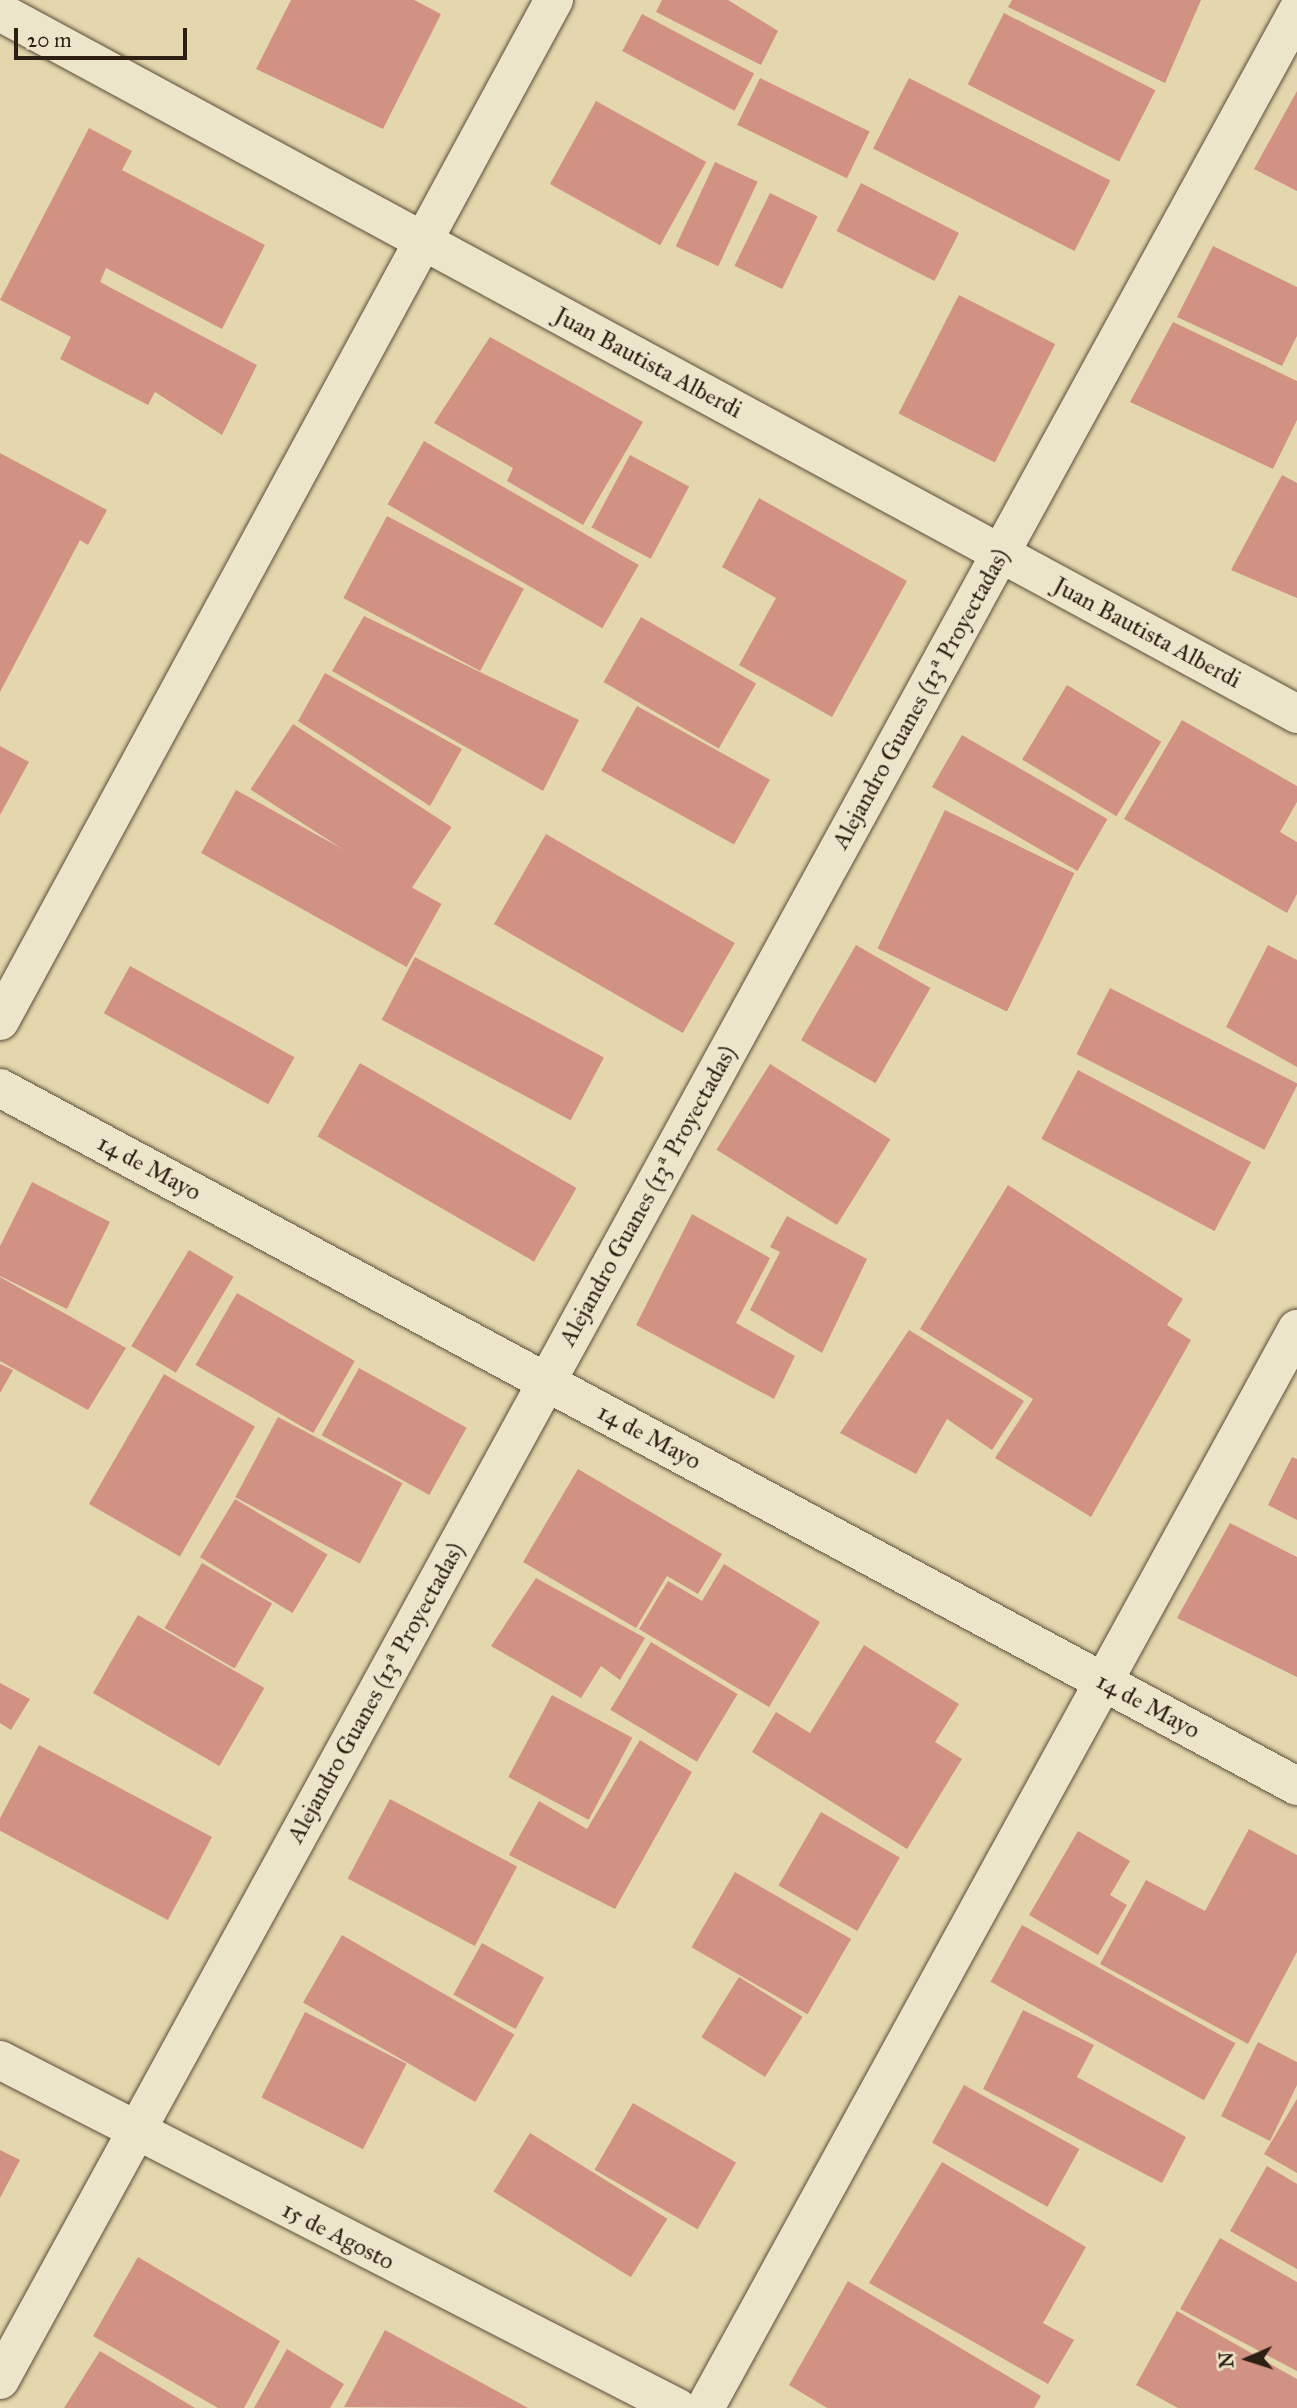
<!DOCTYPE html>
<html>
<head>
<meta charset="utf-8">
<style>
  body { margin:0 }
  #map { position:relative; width:1297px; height:2408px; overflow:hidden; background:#e4d7ad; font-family:"IM FELL Great Primer",serif }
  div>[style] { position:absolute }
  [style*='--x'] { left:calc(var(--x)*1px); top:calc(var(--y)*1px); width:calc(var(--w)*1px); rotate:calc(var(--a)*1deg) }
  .building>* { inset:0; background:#d19283; transform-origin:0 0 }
  .roads { filter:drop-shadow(0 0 2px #5c4d3a) drop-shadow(0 0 2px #5c4d3a) }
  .street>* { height:38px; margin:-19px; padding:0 19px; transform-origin:19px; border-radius:19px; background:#ede5ca }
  span { translate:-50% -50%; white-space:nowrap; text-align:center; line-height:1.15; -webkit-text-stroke:6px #ede5ca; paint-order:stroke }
  .street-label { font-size:24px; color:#2e1f14 }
  .north { position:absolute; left:1213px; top:2324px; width:70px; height:70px; -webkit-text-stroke:5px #ede5ca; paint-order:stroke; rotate:267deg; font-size:19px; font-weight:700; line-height:28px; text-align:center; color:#2e1f14 }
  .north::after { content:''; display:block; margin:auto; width:24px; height:32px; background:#2e1f14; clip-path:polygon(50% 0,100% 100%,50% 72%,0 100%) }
  .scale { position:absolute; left:14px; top:28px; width:173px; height:32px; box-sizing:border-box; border:4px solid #2e1f14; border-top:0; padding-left:9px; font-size:21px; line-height:24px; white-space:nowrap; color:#2e1f14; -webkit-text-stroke:5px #ede5ca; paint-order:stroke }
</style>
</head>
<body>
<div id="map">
  <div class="building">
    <i style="clip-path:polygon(291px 0,414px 0,441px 14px,383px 129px,256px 69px)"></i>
    <i style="clip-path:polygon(662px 0,728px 0,778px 31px,761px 65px,656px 12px)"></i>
    <i style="clip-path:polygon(1012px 0,1201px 0,1165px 83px,1008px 7px)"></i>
    <i style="left:1004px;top:13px;width:170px;height:80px;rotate:27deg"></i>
    <i style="left:642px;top:14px;width:127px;height:42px;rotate:28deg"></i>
    <i style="left:760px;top:78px;width:122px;height:52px;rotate:26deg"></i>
    <i style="left:909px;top:78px;width:226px;height:79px;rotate:27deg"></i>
    <i style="clip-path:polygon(1297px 91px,1297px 191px,1254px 169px)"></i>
    <i style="left:596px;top:101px;width:126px;height:95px;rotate:29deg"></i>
    <i style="clip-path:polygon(89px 128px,132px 151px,122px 170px,265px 245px,222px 329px,106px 268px,100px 282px,257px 365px,222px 435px,155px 392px,148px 405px,60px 359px,71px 337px,0 300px)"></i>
    <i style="left:715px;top:162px;width:47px;height:93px;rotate:25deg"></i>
    <i style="left:861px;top:183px;width:110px;height:54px;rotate:27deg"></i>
    <i style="left:770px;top:193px;width:53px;height:81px;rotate:26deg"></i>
    <i style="clip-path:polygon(1213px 246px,1297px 287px,1297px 336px,1282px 366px,1177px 317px)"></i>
    <i style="left:959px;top:295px;width:108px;height:133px;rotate:27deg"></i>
    <i style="clip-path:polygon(1173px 322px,1297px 381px,1297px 420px,1273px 469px,1130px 402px)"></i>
    <i style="clip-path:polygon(490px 337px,643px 422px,583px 525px,507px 481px,513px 468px,434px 423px)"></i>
    <i style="left:424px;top:441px;width:248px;height:73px;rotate:30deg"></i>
    <i style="clip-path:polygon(0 453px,107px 510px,88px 545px,80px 540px,0 692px)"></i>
    <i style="left:630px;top:455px;width:67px;height:82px;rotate:28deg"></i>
    <i style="clip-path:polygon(1282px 475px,1297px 483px,1297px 598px,1231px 570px)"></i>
    <i style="clip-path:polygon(759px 498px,907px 581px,832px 717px,739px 665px,776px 598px,722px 567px)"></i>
    <i style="left:387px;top:516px;width:155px;height:93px;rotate:28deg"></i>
    <i style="clip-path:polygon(364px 616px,579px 720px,543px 791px,332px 671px)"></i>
    <i style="left:641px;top:617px;width:133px;height:75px;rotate:30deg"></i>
    <i style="clip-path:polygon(325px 673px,462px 749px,430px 806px,298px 721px)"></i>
    <i style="left:1067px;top:685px;width:110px;height:87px;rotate:31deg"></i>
    <i style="left:637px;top:706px;width:152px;height:74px;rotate:29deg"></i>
    <i style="clip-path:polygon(1182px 720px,1297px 786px,1297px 802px,1280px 832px,1297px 842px,1297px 894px,1287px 913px,1124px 819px)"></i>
    <i style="left:293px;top:724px;width:189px;height:78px;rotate:33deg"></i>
    <i style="left:962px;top:735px;width:168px;height:60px;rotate:30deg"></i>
    <i style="clip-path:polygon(0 746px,29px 762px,0 815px)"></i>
    <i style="left:236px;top:790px;width:235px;height:72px;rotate:29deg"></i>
    <i style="left:945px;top:810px;width:144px;height:154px;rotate:26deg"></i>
    <i style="left:546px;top:834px;width:218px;height:104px;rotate:30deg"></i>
    <i style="left:856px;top:945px;width:86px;height:110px;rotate:30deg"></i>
    <i style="clip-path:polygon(1268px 945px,1297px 960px,1297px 1067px,1226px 1027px)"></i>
    <i style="left:415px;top:957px;width:214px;height:71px;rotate:28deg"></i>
    <i style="left:130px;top:966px;width:188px;height:54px;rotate:29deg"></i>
    <i style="left:1110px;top:988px;width:211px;height:74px;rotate:27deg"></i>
    <i style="left:360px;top:1063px;width:250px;height:85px;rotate:30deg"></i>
    <i style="left:770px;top:1064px;width:142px;height:101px;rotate:32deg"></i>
    <i style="left:1078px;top:1070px;width:196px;height:78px;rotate:28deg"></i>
    <i style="clip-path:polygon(32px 1182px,110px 1222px,67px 1309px,0 1276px,0 1246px)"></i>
    <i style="clip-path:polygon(1008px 1185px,1183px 1299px,1167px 1325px,1191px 1340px,1091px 1517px,995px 1458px,1033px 1399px,920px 1329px)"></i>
    <i style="clip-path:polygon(692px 1214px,770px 1258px,736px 1323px,795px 1356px,774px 1399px,636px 1325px)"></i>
    <i style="clip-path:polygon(787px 1216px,867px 1259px,822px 1353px,750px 1310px,780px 1252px,770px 1247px)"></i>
    <i style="left:189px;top:1250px;width:52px;height:112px;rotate:31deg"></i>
    <i style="clip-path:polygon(0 1277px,126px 1348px,88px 1410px,0 1361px)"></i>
    <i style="left:237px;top:1293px;width:136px;height:83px;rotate:30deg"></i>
    <i style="clip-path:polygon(909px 1330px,1024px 1401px,992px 1450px,947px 1419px,916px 1474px,840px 1433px)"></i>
    <i style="clip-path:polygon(0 1364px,13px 1370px,0 1393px)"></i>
    <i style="left:359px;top:1368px;width:123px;height:77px;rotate:29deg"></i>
    <i style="left:164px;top:1374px;width:105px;height:150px;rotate:30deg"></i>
    <i style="left:278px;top:1417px;width:141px;height:91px;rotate:28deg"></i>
    <i style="clip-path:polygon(1292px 1457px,1297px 1459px,1297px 1520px,1268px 1505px)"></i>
    <i style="clip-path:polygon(578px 1469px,722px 1554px,698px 1594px,667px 1576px,636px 1628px,523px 1562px)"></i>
    <i style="left:235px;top:1499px;width:108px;height:68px;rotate:31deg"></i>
    <i style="clip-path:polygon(1230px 1523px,1297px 1557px,1297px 1677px,1177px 1618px)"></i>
    <i style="left:202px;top:1563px;width:81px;height:75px;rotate:30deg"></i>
    <i style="clip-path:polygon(724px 1564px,820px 1622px,769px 1707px,639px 1629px,668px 1581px,702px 1601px)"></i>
    <i style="clip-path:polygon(536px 1578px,645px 1638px,620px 1680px,601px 1666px,581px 1698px,491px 1646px)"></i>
    <i style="left:138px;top:1615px;width:146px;height:90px;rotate:30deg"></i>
    <i style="left:651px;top:1642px;width:101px;height:79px;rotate:31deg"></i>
    <i style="clip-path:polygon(864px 1645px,959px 1704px,935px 1742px,962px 1759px,907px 1849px,752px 1752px,776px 1712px,810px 1733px)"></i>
    <i style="clip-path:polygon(0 1683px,30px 1699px,11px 1730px,0 1723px)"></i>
    <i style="left:552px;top:1695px;width:91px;height:93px;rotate:28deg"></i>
    <i style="clip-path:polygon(640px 1740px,692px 1772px,615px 1909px,509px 1855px,539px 1801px,587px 1829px)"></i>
    <i style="left:39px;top:1745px;width:196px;height:94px;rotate:28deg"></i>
    <i style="left:390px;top:1799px;width:144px;height:90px;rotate:28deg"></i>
    <i style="left:821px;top:1812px;width:91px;height:85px;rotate:30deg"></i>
    <i style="clip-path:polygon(1249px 1829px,1297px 1855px,1297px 1952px,1248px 2044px,1100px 1964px,1146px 1880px,1205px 1911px)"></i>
    <i style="clip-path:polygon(1078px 1831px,1130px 1861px,1110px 1895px,1127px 1905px,1098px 1955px,1029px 1915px)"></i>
    <i style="left:735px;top:1872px;width:134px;height:87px;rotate:30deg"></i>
    <i style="left:1022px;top:1925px;width:244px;height:65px;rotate:29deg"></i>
    <i style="left:342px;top:1935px;width:199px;height:78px;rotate:30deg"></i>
    <i style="left:482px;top:1943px;width:71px;height:59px;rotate:29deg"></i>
    <i style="left:739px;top:1977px;width:75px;height:71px;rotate:32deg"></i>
    <i style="clip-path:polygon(1023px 2010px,1094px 2045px,1077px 2077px,1186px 2137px,1162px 2183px,983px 2089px)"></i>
    <i style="left:305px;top:2012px;width:114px;height:96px;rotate:27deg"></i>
    <i style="clip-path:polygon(1258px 2042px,1297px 2062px,1297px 2085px,1270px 2141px,1221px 2116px)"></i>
    <i style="left:964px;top:2085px;width:132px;height:66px;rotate:29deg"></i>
    <i style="clip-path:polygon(1297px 2099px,1297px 2173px,1264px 2154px)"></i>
    <i style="left:633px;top:2103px;width:119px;height:77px;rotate:30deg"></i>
    <i style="left:530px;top:2133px;width:162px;height:69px;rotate:32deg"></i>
    <i style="clip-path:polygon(0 2150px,20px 2160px,0 2198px)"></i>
    <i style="clip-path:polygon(942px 2162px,1086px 2247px,1043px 2323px,1074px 2340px,1048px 2384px,869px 2283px)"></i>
    <i style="clip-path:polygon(1267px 2166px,1297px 2184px,1297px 2269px,1230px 2231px)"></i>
    <i style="clip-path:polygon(1220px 2238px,1297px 2282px,1297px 2371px,1180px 2309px)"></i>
    <i style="clip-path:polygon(138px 2257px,280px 2341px,244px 2408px,218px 2408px,93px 2336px)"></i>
    <i style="clip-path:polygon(848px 2281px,1041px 2396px,1034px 2408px,827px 2408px,789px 2385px)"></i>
    <i style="clip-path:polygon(1177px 2311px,1297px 2379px,1297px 2408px,1178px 2408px,1136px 2385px)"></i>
    <i style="clip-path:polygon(385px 2330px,528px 2408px,344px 2407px)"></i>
    <i style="clip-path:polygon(287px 2349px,344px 2384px,330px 2408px,254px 2408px)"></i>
    <i style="clip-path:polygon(100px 2351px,195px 2408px,64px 2408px)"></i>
  </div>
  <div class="roads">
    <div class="street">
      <i style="--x:0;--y:12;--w:1475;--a:28.42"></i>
      <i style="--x:0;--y:1021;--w:1162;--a:-61.52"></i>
      <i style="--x:0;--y:1088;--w:1473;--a:28.29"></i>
      <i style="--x:0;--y:2060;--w:762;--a:27.17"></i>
      <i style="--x:0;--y:2380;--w:2700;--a:-61.29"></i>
      <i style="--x:705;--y:2408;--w:1231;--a:-61.25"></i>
    </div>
  </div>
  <div class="street-label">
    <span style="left:648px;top:363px;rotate:28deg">Juan Bautista Alberdi</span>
    <span style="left:1147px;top:633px;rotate:28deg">Juan Bautista Alberdi</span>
    <span style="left:921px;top:699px;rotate:-61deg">Alejandro Guanes (13ª Proyectadas)</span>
    <span style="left:149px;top:1168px;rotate:28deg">14 de Mayo</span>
    <span style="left:648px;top:1196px;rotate:-61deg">Alejandro Guanes (13ª Proyectadas)</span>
    <span style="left:649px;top:1437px;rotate:28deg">14 de Mayo</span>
    <span style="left:376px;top:1693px;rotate:-61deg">Alejandro Guanes (13ª Proyectadas)</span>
    <span style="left:1148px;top:1706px;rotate:28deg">14 de Mayo</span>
    <span style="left:338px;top:2236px;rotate:27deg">15 de Agosto</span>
  </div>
  <div class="north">N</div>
  <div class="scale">20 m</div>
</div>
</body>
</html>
